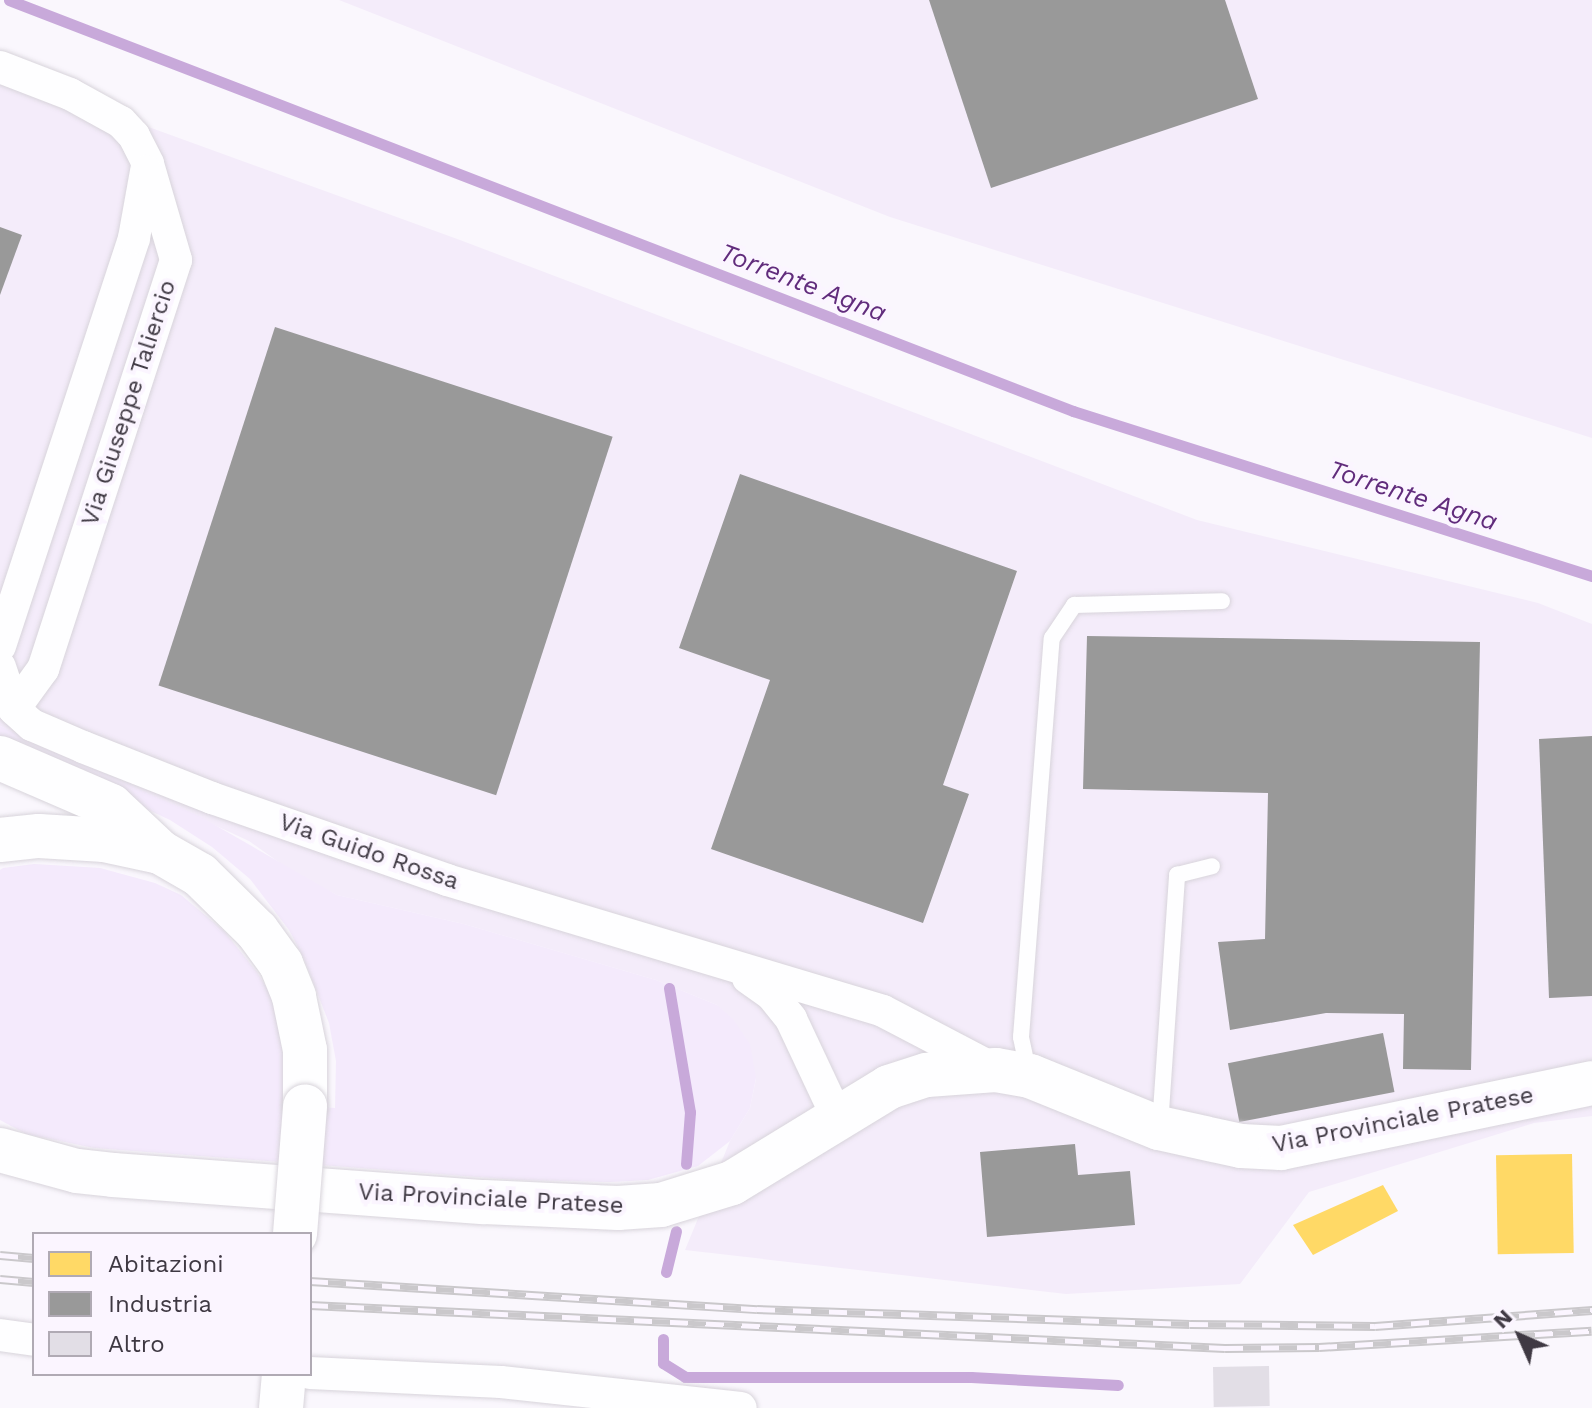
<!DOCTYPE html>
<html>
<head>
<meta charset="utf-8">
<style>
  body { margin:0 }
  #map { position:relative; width:1592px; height:1408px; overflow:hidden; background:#faf7fd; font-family:"Work Sans",sans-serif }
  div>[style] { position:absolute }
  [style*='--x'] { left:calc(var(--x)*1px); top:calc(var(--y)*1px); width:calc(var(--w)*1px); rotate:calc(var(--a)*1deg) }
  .built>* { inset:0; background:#f4ecfa }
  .green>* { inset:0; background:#f4eafc }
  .homes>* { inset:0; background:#ffd966; transform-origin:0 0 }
  .industry>* { inset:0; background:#999; transform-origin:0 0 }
  .stream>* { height:11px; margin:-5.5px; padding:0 5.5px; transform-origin:5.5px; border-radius:5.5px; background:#c8a9da }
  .building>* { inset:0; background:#e2dee6; transform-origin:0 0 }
  .roads { filter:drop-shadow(0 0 2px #d8d4db) drop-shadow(0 0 2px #d8d4db) }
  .lane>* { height:16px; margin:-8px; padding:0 8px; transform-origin:8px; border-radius:8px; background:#fefeff }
  .street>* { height:32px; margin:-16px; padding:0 16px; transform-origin:16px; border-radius:16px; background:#fefeff }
  .secondary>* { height:44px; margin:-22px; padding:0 22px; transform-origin:22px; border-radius:22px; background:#fefeff }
  .rail>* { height:9px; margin-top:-4.5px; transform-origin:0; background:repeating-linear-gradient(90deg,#fbf5ff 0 18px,#cac8cb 0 36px); box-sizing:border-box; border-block:2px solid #cac8cb }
  .bridges { filter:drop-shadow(0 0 2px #d8d4db) drop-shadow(0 0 2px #d8d4db) }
  .secondary-bridge>* { height:44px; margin:-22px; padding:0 22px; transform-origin:22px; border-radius:22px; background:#fefeff }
  span { translate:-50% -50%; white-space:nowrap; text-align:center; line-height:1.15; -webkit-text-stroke:8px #fbf5ff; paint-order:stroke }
  .street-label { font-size:24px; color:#3f3943 }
  .water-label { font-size:26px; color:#612c7c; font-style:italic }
  .legend { position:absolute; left:32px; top:1232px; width:280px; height:144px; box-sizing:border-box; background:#fbf5ff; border:2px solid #b0aab4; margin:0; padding:10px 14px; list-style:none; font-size:24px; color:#3f3943 }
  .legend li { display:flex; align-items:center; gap:16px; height:40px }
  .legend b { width:40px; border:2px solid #b0aab4 }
  .north { position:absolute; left:1480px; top:1296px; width:80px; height:80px; -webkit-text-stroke:6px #fbf5ff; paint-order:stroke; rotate:315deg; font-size:22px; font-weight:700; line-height:32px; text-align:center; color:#3f3943 }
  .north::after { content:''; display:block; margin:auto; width:28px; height:36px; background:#3f3943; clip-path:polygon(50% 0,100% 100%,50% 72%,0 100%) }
</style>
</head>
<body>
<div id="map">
  <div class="built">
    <i style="clip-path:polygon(339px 0,1592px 0,1592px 438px,890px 217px)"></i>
    <i style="clip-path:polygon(0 73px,460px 240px,1197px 520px,1538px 603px,1592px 624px,1592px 1116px,1534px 1123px,1309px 1192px,1240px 1284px,1066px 1294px,685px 1250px,730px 1141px,750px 1108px,756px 1079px,717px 1005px,656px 980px,464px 924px,337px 895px,294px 873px,249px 841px,0 726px)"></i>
  </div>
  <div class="green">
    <i style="clip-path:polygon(0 726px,201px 817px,337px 895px,464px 924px,656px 980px,717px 1005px,733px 1019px,750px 1044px,756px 1078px,750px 1108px,730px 1141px,698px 1166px,648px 1180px,610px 1182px,518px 1180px,94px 1148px,26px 1134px,0 1120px,0 870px,3px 868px,34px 864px,100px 868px,155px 883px,181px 895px,224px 931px,257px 972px,269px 992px,278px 1018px,284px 1064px,283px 1104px,335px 1108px,336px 1061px,329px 1023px,304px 959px,289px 930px,250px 879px,212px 847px,170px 820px,0 740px)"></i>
  </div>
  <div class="homes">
    <i style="left:1572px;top:1154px;width:99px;height:76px;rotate:89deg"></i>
    <i style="clip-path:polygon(1383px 1185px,1398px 1211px,1313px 1255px,1293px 1225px)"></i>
  </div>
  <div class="industry">
    <i style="clip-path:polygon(929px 0,1225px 0,1258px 99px,991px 188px)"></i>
    <i style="clip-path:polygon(0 227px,22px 235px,0 295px)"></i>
    <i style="left:275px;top:327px;width:355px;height:377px;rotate:18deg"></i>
    <i style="clip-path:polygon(740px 474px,1017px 571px,943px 785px,969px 794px,923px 923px,711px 849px,770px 680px,679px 648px)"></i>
    <i style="clip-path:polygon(1087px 636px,1480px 642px,1471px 1070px,1403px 1069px,1404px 1014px,1326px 1013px,1230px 1030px,1218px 942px,1265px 939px,1268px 793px,1083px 789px)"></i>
    <i style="clip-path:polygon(1592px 736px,1592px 996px,1549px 998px,1539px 739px)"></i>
    <i style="left:1383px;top:1033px;width:60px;height:158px;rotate:79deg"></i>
    <i style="clip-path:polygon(1075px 1144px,1078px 1175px,1130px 1171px,1135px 1225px,987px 1237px,980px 1152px)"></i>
  </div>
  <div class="stream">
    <i style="--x:9;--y:0;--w:1141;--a:21.12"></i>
    <i style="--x:1073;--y:411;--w:545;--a:17.64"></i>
    <i style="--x:669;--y:988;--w:126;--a:80.4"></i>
    <i style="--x:690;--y:1112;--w:52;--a:94.4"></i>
    <i style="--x:666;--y:1272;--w:42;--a:-76.3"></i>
    <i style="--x:663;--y:1339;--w:24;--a:90"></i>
    <i style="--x:663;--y:1363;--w:26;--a:32"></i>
    <i style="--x:685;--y:1377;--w:286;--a:0"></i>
    <i style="--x:971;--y:1377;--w:147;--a:3.1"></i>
  </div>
  <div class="building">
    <i style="left:1269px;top:1366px;width:40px;height:56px;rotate:89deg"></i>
  </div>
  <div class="roads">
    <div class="lane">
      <i style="--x:1029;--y:1075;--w:39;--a:-102"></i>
      <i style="--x:1021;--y:1037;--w:400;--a:-85.6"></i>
      <i style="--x:1052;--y:638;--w:40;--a:-56"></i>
      <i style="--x:1074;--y:605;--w:148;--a:-1.5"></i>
      <i style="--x:1160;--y:1126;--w:252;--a:-86.1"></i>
      <i style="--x:1177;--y:875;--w:36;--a:-14"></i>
    </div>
    <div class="street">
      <i style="--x:0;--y:67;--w:75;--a:21.1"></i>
      <i style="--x:70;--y:94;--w:58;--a:28.8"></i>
      <i style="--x:121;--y:122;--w:19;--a:47"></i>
      <i style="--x:134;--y:136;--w:31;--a:63"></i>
      <i style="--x:148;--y:164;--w:100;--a:73.7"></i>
      <i style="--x:176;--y:260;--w:430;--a:108"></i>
      <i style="--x:43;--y:669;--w:49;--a:125.9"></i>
      <i style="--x:0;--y:646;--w:429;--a:-71.8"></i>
      <i style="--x:134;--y:238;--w:68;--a:-79.8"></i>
      <i style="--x:0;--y:667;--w:44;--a:71.6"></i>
      <i style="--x:14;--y:709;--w:24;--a:42"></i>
      <i style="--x:32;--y:725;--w:56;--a:23.3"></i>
      <i style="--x:83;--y:747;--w:139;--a:21.6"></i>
      <i style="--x:212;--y:798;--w:249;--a:19.2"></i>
      <i style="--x:447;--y:880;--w:455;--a:16.7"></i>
      <i style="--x:883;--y:1011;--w:127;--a:27.6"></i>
      <i style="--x:748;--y:978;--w:28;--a:35"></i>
      <i style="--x:771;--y:994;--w:32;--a:51"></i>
      <i style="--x:791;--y:1019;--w:110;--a:64.8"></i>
      <i style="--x:0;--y:1335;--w:34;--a:8"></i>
      <i style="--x:310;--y:1373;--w:191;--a:2.7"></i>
      <i style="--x:501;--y:1382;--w:241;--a:6.2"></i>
    </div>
    <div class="secondary">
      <i style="--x:0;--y:758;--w:121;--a:23.4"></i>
      <i style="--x:111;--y:806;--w:67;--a:43.2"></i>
      <i style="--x:0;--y:840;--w:39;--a:-6"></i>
      <i style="--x:39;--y:836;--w:65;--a:3.5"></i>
      <i style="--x:104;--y:840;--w:57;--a:12.1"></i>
      <i style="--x:160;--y:852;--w:46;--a:29.9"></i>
      <i style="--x:200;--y:875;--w:80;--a:44.5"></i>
      <i style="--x:257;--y:931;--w:41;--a:54"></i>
      <i style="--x:281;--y:964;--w:35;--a:68"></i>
      <i style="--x:294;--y:997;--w:54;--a:78.3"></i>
      <i style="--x:305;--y:1050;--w:56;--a:90"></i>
      <i style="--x:0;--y:1150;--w:80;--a:15.3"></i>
      <i style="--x:77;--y:1171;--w:36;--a:6"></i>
      <i style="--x:113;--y:1175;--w:372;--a:4.2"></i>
      <i style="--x:484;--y:1202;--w:134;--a:2.6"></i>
      <i style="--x:618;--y:1208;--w:43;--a:-4"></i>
      <i style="--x:661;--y:1205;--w:74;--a:-17.2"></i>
      <i style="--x:732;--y:1183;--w:184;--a:-31.4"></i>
      <i style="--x:889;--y:1087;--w:40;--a:-18"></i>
      <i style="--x:927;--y:1075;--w:69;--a:-4.1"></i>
      <i style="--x:996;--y:1070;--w:35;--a:10"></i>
      <i style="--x:1030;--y:1076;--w:139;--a:22"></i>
      <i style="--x:1159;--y:1128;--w:84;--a:12.4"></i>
      <i style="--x:1241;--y:1146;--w:40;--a:2.9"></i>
      <i style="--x:1281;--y:1148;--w:318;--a:-11.8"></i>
      <i style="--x:281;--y:1408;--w:34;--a:-85"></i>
    </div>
  </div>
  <div class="rail">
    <i style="--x:0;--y:1255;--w:34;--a:5"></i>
    <i style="--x:0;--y:1279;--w:34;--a:5"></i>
    <i style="--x:310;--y:1281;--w:448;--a:3.6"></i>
    <i style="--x:757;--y:1309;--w:433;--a:2"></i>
    <i style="--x:1190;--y:1324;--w:185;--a:0.6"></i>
    <i style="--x:1375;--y:1326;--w:218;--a:-4.2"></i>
    <i style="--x:310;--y:1305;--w:916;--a:2.69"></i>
    <i style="--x:1225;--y:1348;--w:94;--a:-0.6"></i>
    <i style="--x:1319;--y:1347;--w:273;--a:-3.4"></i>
  </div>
  <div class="bridges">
    <div class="secondary-bridge">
      <i style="--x:295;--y:1234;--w:128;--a:-85.5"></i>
    </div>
  </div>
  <div class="street-label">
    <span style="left:129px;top:403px;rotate:-72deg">Via Giuseppe Taliercio</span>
    <span style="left:369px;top:852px;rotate:19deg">Via Guido Rossa</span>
    <span style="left:1403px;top:1120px;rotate:-11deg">Via Provinciale Pratese</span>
    <span style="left:491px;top:1199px;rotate:3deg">Via Provinciale Pratese</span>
  </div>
  <div class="water-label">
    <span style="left:803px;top:283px;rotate:21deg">Torrente Agna</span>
    <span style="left:1413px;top:496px;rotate:18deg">Torrente Agna</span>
  </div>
  <ul class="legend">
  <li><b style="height:22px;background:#ffd966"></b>Abitazioni</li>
  <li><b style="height:22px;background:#999"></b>Industria</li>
  <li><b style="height:22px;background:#e2dee6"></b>Altro</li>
  </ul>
  <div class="north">N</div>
</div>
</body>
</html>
